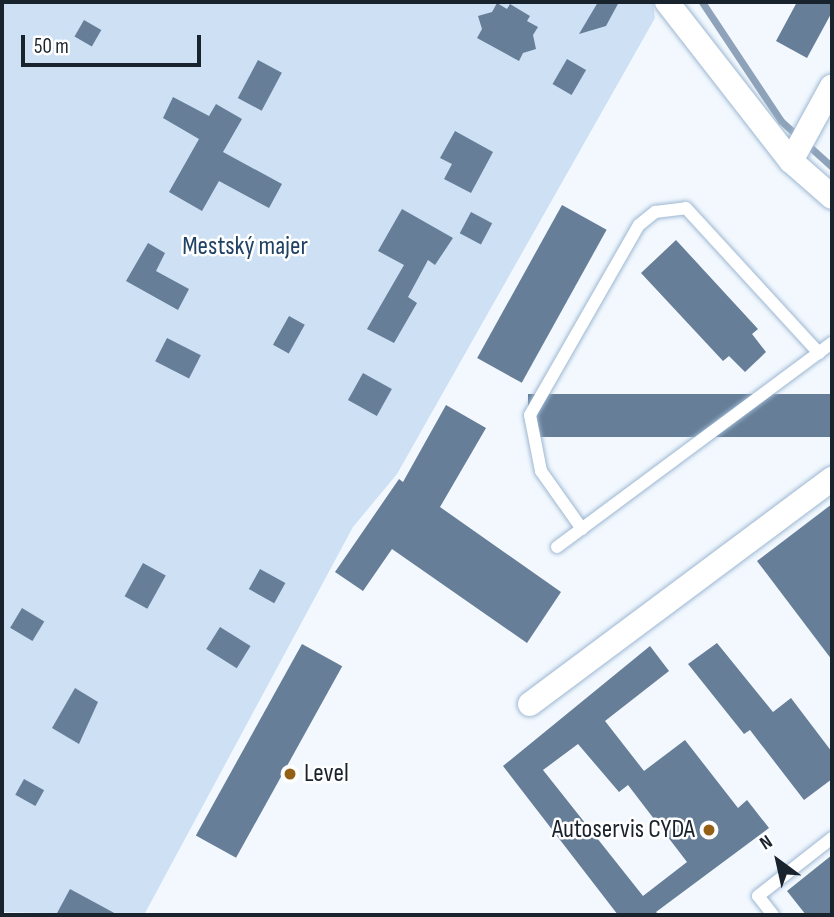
<!DOCTYPE html>
<html>
<head>
<meta charset="utf-8">
<style>
  body { margin:0 }
  #map { position:relative; width:834px; height:917px; overflow:hidden; background:#f2f8fe; font-family:"Sofia Sans Condensed",sans-serif }
  div>[style] { position:absolute }
  [style*='--x'] { left:calc(var(--x)*1px); top:calc(var(--y)*1px); width:calc(var(--w)*1px); rotate:calc(var(--a)*1deg) }
  .green>* { inset:0; background:#cde0f4 }
  .stream>* { height:7px; margin:-3.5px; padding:0 3.5px; transform-origin:3.5px; border-radius:3.5px; background:#8ea3b9 }
  .building>* { inset:0; background:#667e97; transform-origin:0 0 }
  .roads { filter:drop-shadow(0 0 2px #9db7d2) drop-shadow(0 0 2px #9db7d2) }
  .lane>* { height:12px; margin:-6px; padding:0 6px; transform-origin:6px; border-radius:6px; background:#fff }
  .street>* { height:24px; margin:-12px; padding:0 12px; transform-origin:12px; border-radius:12px; background:#fff }
  .dots>* { width:19px; height:19px; translate:-50% -50%; box-sizing:border-box; border:4px solid #fff; border-radius:50% }
  span { translate:-50% -50%; white-space:nowrap; text-align:center; line-height:1.15; -webkit-text-stroke:5px #fff; paint-order:stroke }
  .park-label { font-size:26px; color:#204264 }
  .poi-label { font-size:26px; color:#19232d }
  .left { translate:0 -50%; text-align:left }
  .right { translate:-100% -50%; text-align:right }
  .frame { position:absolute; inset:0; border:4px solid #19232d; pointer-events:none }
  .north { position:absolute; left:743px; top:826px; width:70px; height:70px; -webkit-text-stroke:5px #fff; paint-order:stroke; rotate:327deg; font-size:19px; font-weight:700; line-height:28px; text-align:center; color:#19232d }
  .north::after { content:''; display:block; margin:auto; width:24px; height:32px; background:#19232d; clip-path:polygon(50% 0,100% 100%,50% 72%,0 100%) }
  .scale { position:absolute; left:21px; top:35px; width:180px; height:32px; box-sizing:border-box; border:4px solid #19232d; border-top:0; padding-left:9px; font-size:21px; line-height:24px; white-space:nowrap; color:#19232d; -webkit-text-stroke:5px #fff; paint-order:stroke }
</style>
</head>
<body>
<div id="map">
  <div class="green">
    <i style="clip-path:polygon(2px 2px,653px 2px,655px 18px,397px 474px,353px 527px,144px 915px,2px 912px)"></i>
  </div>
  <div class="stream">
    <i style="--x:702;--y:2;--w:143;--a:56.4"></i>
    <i style="--x:781;--y:121;--w:69;--a:42"></i>
  </div>
  <div class="building">
    <i style="clip-path:polygon(598px 2px,619px 2px,606px 26px,579px 34px)"></i>
    <i style="clip-path:polygon(797px 2px,832px 2px,832px 12px,807px 58px,776px 41px)"></i>
    <i style="clip-path:polygon(497px 3px,507px 9px,510px 4px,530px 16px,527px 21px,538px 27px,533px 35px,536px 49px,523px 53px,519px 61px,477px 38px,482px 29px,478px 16px,492px 12px)"></i>
    <i style="left:84px;top:20px;width:20px;height:19px;rotate:30deg"></i>
    <i style="left:567px;top:59px;width:22px;height:29px;rotate:30deg"></i>
    <i style="left:258px;top:60px;width:27px;height:43px;rotate:28deg"></i>
    <i style="clip-path:polygon(173px 97px,209px 116px,216px 104px,242px 119px,223px 152px,282px 184px,269px 208px,219px 181px,202px 211px,169px 192px,199px 139px,163px 118px)"></i>
    <i style="clip-path:polygon(455px 131px,493px 152px,471px 193px,444px 179px,452px 164px,440px 158px)"></i>
    <i style="left:562px;top:205px;width:51px;height:175px;rotate:29deg"></i>
    <i style="clip-path:polygon(402px 209px,453px 238px,435px 265px,428px 260px,408px 297px,417px 303px,394px 343px,367px 329px,404px 265px,378px 251px)"></i>
    <i style="left:471px;top:212px;width:24px;height:24px;rotate:28deg"></i>
    <i style="clip-path:polygon(676px 240px,758px 329px,752px 334px,766px 352px,745px 372px,729px 356px,723px 361px,641px 273px)"></i>
    <i style="clip-path:polygon(148px 243px,165px 253px,156px 271px,189px 289px,178px 310px,126px 281px)"></i>
    <i style="left:289px;top:316px;width:18px;height:33px;rotate:29deg"></i>
    <i style="left:167px;top:338px;width:38px;height:26px;rotate:27deg"></i>
    <i style="left:363px;top:373px;width:33px;height:31px;rotate:29deg"></i>
    <i style="left:832px;top:394px;width:43px;height:304px;rotate:90deg"></i>
    <i style="clip-path:polygon(446px 405px,486px 428px,440px 507px,561px 592px,527px 643px,392px 549px,363px 591px,335px 572px,399px 479px,403px 482px)"></i>
    <i style="clip-path:polygon(832px 504px,832px 660px,757px 561px)"></i>
    <i style="left:143px;top:563px;width:26px;height:38px;rotate:29deg"></i>
    <i style="left:260px;top:569px;width:29px;height:23px;rotate:29deg"></i>
    <i style="left:22px;top:608px;width:26px;height:23px;rotate:31deg"></i>
    <i style="left:220px;top:627px;width:36px;height:26px;rotate:32deg"></i>
    <i style="clip-path:polygon(717px 643px,773px 712px,791px 698px,832px 752px,832px 779px,804px 800px,750px 730px,744px 734px,688px 664px)"></i>
    <i style="left:302px;top:644px;width:46px;height:219px;rotate:29deg"></i>
    <i style="clip-path:polygon(evenodd,650px 646px,669px 671px,605px 721px,644px 771px,685px 740px,738px 808px,747px 800px,769px 828px,656px 912px,659px 915px,618px 915px,503px 766px,650px 646px,578px 744px,619px 792px,628px 785px,687px 862px,643px 896px,543px 770px,578px 744px)"></i>
    <i style="clip-path:polygon(75px 688px,98px 702px,79px 744px,52px 728px)"></i>
    <i style="left:24px;top:779px;width:23px;height:18px;rotate:29deg"></i>
    <i style="clip-path:polygon(832px 855px,832px 915px,806px 915px,787px 891px)"></i>
    <i style="clip-path:polygon(70px 889px,118px 915px,56px 915px)"></i>
  </div>
  <div class="roads">
    <div class="lane">
      <i style="--x:582;--y:529;--w:71;--a:-125.3"></i>
      <i style="--x:541;--y:471;--w:57;--a:-101.1"></i>
      <i style="--x:530;--y:415;--w:219;--a:-60.2"></i>
      <i style="--x:639;--y:225;--w:21;--a:-39"></i>
      <i style="--x:655;--y:212;--w:31;--a:-7"></i>
      <i style="--x:686;--y:208;--w:197;--a:47.5"></i>
      <i style="--x:557;--y:547;--w:342;--a:-36.6"></i>
      <i style="--x:773;--y:915;--w:24;--a:-128"></i>
      <i style="--x:758;--y:896;--w:94;--a:-38.1"></i>
    </div>
    <div class="street">
      <i style="--x:667;--y:2;--w:202;--a:52.1"></i>
      <i style="--x:791;--y:161;--w:55;--a:41.3"></i>
      <i style="--x:791;--y:161;--w:85;--a:-61.3"></i>
      <i style="--x:530;--y:704;--w:377;--a:-36.7"></i>
    </div>
  </div>
  <div class="dots">
    <i style="left:290px;top:774px;background:#946015"></i>
    <i style="left:709px;top:830px;background:#946015"></i>
  </div>
  <div class="park-label">
    <span style="left:245px;top:247px">Mestský majer</span>
  </div>
  <div class="poi-label">
    <span class="left" style="left:304px;top:774px">Level</span>
    <span class="right" style="left:695px;top:830px">Autoservis CYDA</span>
  </div>
  <div class="frame"></div>
  <div class="north">N</div>
  <div class="scale">50 m</div>
</div>
</body>
</html>
